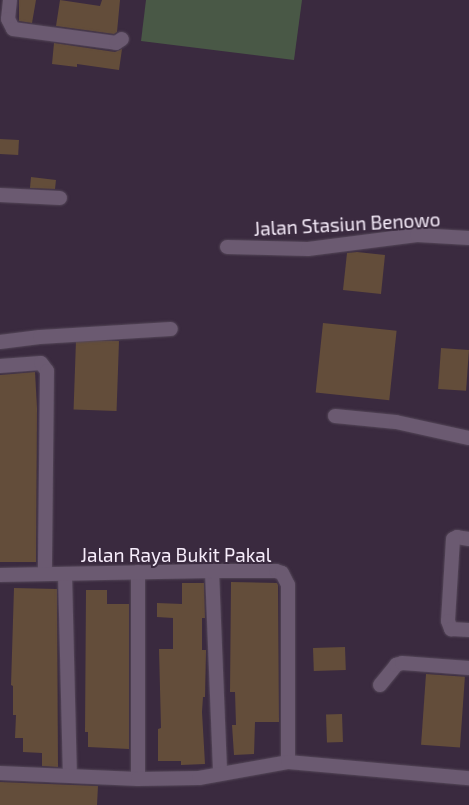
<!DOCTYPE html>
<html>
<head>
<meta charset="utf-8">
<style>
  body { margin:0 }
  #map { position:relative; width:469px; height:805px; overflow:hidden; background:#3a2a3f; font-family:"Exo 2",sans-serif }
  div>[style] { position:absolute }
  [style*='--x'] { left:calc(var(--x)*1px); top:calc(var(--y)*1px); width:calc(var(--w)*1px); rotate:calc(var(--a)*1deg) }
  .green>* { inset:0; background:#495846 }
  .building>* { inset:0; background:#634d3a; transform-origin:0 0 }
  .roads { filter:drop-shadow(0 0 1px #544758) drop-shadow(0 0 1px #544758) }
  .minor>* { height:14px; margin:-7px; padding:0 7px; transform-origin:7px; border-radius:7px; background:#6b5a71 }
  span { translate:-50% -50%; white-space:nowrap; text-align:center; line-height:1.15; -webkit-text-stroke:4px #3a2a3f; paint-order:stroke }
  .street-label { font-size:19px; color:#f7edfb }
</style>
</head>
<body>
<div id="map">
  <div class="green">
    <i style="clip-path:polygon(146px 0,302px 0,294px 60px,141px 41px)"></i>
  </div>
  <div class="building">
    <i style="clip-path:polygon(19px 0,36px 0,32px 23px,19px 21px)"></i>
    <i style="clip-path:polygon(60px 0,100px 6px,102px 0,120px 0,117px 32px,114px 34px,56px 26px)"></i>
    <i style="clip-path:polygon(54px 43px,115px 52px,122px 49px,119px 70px,77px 64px,77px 67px,52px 64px)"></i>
    <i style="left:0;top:139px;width:19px;height:15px;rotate:3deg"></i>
    <i style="clip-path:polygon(31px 177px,56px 180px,55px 189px,30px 188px)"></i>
    <i style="clip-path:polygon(357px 252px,385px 255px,381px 294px,343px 290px,347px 253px)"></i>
    <i style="left:323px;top:323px;width:74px;height:70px;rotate:6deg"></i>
    <i style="left:119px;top:341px;width:70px;height:43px;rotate:92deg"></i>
    <i style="left:441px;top:348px;width:28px;height:41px;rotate:4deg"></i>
    <i style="clip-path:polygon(35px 372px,37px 408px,36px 562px,0 562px,0 375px)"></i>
    <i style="clip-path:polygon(231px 582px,277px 583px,278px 585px,279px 722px,255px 722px,254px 754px,234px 755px,232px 725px,236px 725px,235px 692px,230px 692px)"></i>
    <i style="clip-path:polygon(182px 583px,204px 583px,205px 618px,202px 618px,202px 650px,206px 650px,206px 652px,205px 697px,203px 697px,202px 712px,205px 764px,181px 765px,181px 761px,158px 761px,158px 729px,161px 728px,159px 649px,173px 649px,173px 618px,157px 617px,157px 603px,182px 604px)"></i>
    <i style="clip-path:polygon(14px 588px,57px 589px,58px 767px,42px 766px,42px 753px,23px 752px,23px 738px,15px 738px,16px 715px,13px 715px,13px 686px,11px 685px)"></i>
    <i style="clip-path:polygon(86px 590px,107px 590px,107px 604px,129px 604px,129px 749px,88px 747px,88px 732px,85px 732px)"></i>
    <i style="left:345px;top:647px;width:23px;height:32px;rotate:88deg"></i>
    <i style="left:426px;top:674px;width:39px;height:71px;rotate:4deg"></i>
    <i style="left:342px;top:714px;width:28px;height:16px;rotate:88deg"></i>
    <i style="clip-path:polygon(0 782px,98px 786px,97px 805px,0 805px)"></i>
  </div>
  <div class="roads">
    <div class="minor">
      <i style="--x:10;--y:0;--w:19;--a:96"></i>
      <i style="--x:8;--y:19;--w:11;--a:63"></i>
      <i style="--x:13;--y:29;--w:104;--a:7.7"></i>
      <i style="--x:116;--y:43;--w:7;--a:-34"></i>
      <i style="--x:0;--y:195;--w:60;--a:2.9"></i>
      <i style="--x:227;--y:247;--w:81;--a:1.4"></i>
      <i style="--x:308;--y:249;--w:110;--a:-7.3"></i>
      <i style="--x:417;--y:235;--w:52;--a:3.3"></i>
      <i style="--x:0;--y:342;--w:40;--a:-7.1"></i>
      <i style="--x:40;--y:337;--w:131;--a:-3.5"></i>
      <i style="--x:0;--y:366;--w:41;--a:-4.2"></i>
      <i style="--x:41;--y:363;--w:10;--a:53"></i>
      <i style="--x:47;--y:371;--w:203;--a:90.6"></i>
      <i style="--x:335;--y:416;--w:61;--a:5.6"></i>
      <i style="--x:396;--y:422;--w:75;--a:12.4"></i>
      <i style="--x:469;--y:539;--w:12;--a:-171"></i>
      <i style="--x:457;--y:537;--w:4;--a:153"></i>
      <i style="--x:453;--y:539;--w:82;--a:93.5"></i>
      <i style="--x:448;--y:621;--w:9;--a:69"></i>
      <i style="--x:451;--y:629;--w:18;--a:3"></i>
      <i style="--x:212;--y:571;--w:203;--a:87.7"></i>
      <i style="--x:138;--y:572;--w:207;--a:90"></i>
      <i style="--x:65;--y:574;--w:202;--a:88.6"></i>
      <i style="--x:0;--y:575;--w:212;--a:-1.1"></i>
      <i style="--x:212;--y:571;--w:64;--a:0"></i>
      <i style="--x:276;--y:571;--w:6;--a:18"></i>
      <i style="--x:282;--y:573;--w:13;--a:63"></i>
      <i style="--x:288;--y:585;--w:177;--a:90"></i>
      <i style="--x:380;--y:685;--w:26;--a:-51"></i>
      <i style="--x:396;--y:665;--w:6;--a:-18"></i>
      <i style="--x:402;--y:663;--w:67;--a:4.3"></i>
      <i style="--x:0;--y:773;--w:138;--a:2.5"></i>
      <i style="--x:138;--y:779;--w:61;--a:-0.9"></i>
      <i style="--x:199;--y:778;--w:90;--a:-10.2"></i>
      <i style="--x:288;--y:762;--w:182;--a:5.1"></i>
    </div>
  </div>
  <div class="street-label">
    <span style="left:347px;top:224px;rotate:-3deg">Jalan Stasiun Benowo</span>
    <span style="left:176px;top:555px">Jalan Raya Bukit Pakal</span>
  </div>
</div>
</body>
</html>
